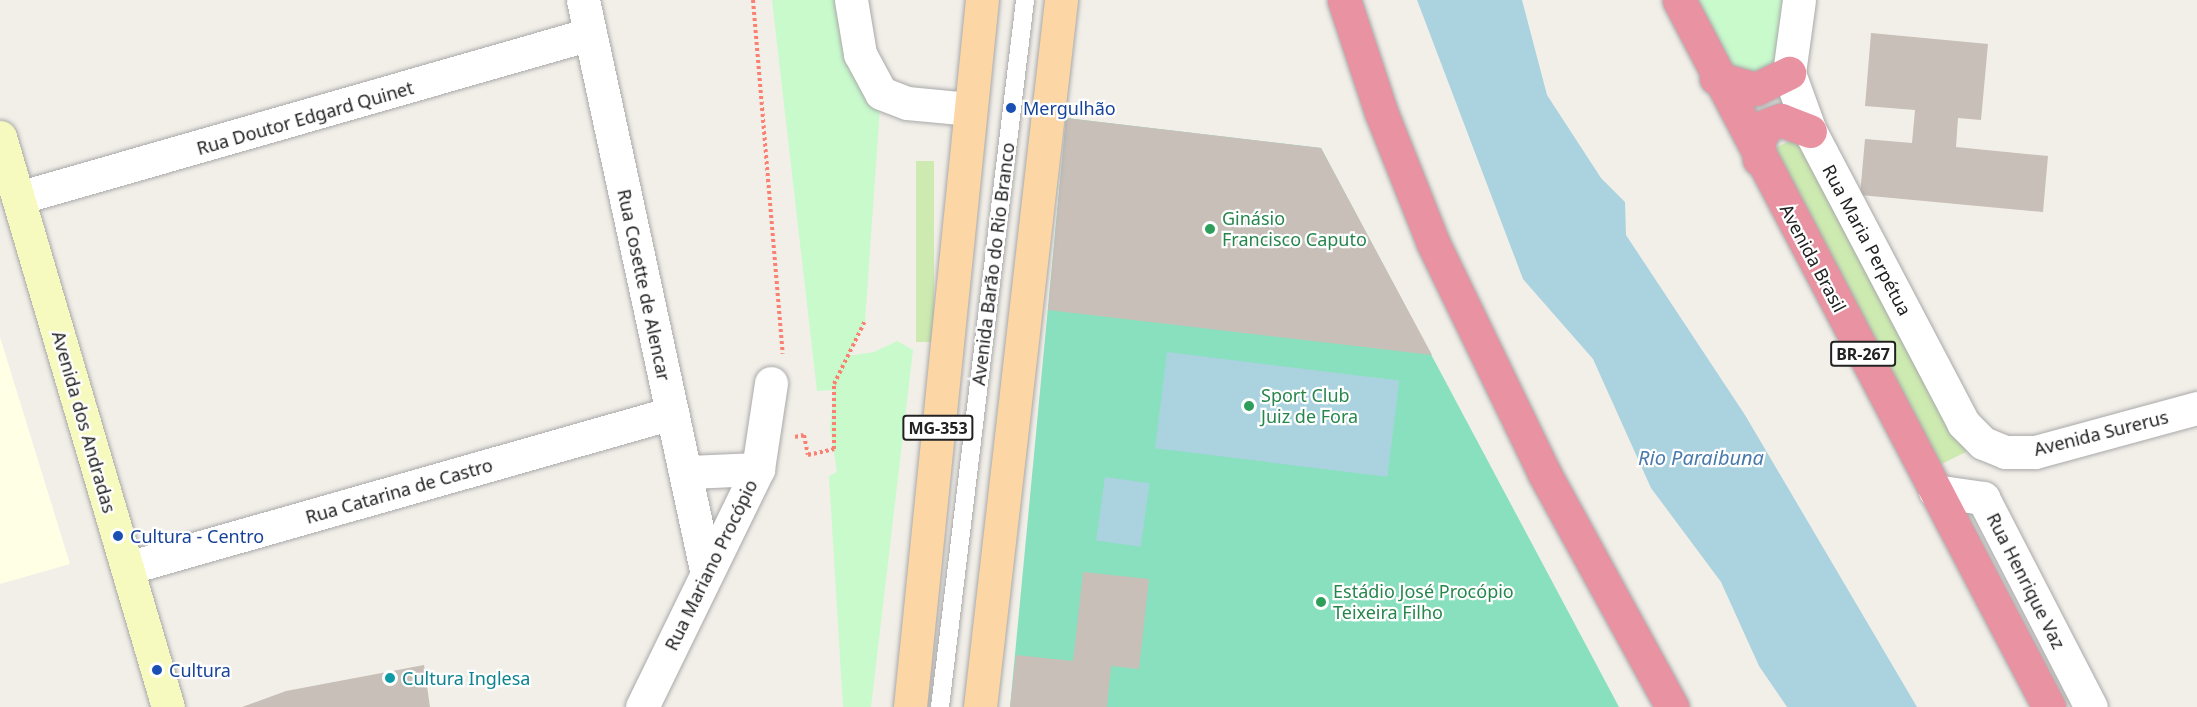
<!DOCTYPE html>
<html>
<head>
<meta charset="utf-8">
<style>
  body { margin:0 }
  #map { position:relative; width:2197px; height:707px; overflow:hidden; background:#f2efe9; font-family:"Noto Sans",sans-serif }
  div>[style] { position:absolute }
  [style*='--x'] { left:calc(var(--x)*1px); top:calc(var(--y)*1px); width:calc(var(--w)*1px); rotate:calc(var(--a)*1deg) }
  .education>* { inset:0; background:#ffffe5 }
  .grass>* { inset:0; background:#cdebb0; transform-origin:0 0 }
  .park>* { inset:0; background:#c8facc }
  .pitch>* { inset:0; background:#88e0be }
  .water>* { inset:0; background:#aad3df; transform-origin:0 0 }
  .building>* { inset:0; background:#c7bfb8 }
  .path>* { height:4px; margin-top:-2px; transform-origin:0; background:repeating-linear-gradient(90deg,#fa8072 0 3px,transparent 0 6px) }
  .roads { filter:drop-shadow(0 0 2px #a9a9a9) drop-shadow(0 0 2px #a9a9a9) }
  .lane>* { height:18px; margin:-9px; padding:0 9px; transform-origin:9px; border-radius:9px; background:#fff }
  .street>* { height:33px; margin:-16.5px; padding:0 16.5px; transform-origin:16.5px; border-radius:16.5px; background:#fff }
  .secondary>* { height:33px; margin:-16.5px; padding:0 16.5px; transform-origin:16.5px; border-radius:16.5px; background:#f7fabf }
  .primary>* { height:33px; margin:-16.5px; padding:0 16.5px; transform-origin:16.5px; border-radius:16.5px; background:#fcd6a4 }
  .highway>* { height:33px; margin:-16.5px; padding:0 16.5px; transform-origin:16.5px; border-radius:16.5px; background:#e892a2 }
  .dots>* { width:16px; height:16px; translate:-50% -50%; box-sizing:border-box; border:3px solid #fff; border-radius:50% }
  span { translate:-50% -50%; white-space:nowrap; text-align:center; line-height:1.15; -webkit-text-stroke:4.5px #fff; paint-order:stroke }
  .shield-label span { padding:2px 4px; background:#fff; border:2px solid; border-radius:4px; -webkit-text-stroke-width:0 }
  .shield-label { font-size:16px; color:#222; font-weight:700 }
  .transit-label { font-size:18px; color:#164399 }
  .left { translate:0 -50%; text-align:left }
  .street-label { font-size:18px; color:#222 }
  .leisure-label { font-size:18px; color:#27864d }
  .culture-label { font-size:18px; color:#0d838f }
  .water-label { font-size:20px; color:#4a7aab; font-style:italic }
</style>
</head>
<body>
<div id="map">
  <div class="education">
    <i style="clip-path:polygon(0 337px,70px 564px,0 584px)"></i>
  </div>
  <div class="grass">
    <i style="left:1810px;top:131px;width:357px;height:52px;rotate:64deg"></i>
    <i style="left:916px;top:161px;width:18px;height:181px"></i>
  </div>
  <div class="park">
    <i style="clip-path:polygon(772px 0,851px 0,881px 93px,865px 321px,848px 356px,874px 352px,897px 341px,913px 350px,871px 707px,843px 707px,829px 476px,837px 472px,830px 428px,834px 390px,817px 391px)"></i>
    <i style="clip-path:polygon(1679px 0,1799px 0,1789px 73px,1740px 88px)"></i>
  </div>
  <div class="pitch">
    <i style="clip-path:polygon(1066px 118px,1321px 148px,1619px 707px,1010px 707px)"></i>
  </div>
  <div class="water">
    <i style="clip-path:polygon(1417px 0,1522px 0,1547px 95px,1601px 178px,1625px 202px,1626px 235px,1745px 415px,1917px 707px,1787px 707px,1759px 666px,1721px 582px,1651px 488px,1593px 359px,1523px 279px)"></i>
    <i style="left:1167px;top:352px;width:234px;height:97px;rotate:7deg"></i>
    <i style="left:1105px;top:477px;width:45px;height:64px;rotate:8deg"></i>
  </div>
  <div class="building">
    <i style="clip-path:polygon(1871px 33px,1988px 44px,1981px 120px,1958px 118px,1956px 147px,2048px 156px,2043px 212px,1860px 195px,1865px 139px,1912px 143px,1915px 110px,1865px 106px)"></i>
    <i style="clip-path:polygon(1066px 118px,1321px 148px,1432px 355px,1048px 310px)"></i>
    <i style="clip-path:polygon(1083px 572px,1149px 579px,1139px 669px,1111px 666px,1107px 707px,1010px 707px,1016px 655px,1073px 661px)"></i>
    <i style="clip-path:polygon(424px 665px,430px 707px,242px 707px,286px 691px)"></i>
  </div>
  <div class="path">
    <i style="--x:753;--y:0;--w:355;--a:85.2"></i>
    <i style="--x:795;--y:437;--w:9;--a:-13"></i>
    <i style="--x:804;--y:435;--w:20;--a:79"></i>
    <i style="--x:808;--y:455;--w:27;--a:-13"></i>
    <i style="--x:834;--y:449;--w:65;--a:-90"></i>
    <i style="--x:834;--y:384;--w:70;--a:-63.8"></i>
  </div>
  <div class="roads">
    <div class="lane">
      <i style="--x:940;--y:707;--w:712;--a:-83.14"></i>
    </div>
    <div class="street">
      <i style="--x:583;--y:0;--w:583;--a:77.82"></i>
      <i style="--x:851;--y:0;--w:55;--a:80.5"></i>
      <i style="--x:860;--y:54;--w:44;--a:61.7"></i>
      <i style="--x:881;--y:93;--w:28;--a:21"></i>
      <i style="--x:907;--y:103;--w:62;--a:5.5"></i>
      <i style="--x:1799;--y:0;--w:74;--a:97.8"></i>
      <i style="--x:1789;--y:73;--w:62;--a:70.1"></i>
      <i style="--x:1810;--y:131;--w:330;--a:62.3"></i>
      <i style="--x:1963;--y:423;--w:28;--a:45"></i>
      <i style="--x:1983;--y:443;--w:24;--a:22"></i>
      <i style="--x:2005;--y:452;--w:30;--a:0"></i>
      <i style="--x:2035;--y:452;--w:168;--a:-15.2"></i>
      <i style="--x:18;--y:198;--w:595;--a:-16"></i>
      <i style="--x:688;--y:472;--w:70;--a:-2.5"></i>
      <i style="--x:1935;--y:491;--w:49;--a:8.3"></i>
      <i style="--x:1983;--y:498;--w:235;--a:62.7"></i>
      <i style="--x:127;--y:568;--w:567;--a:-15.88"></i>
      <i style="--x:642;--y:707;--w:265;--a:-64"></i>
      <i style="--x:758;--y:469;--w:87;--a:-81.4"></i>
    </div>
    <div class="secondary">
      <i style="--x:0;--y:137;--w:594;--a:73.58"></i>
    </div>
    <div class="primary">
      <i style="--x:910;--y:707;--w:711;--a:-84.19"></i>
      <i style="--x:980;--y:707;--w:712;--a:-83.46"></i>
    </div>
    <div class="highway">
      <i style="--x:1344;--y:0;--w:118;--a:71.7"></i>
      <i style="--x:1381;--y:112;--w:141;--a:68.3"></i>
      <i style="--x:1433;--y:243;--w:255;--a:64.2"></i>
      <i style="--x:1544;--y:473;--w:267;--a:61.3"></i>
      <i style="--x:1679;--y:0;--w:798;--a:62.38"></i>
      <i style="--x:1716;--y:78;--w:41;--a:15.4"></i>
      <i style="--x:1756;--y:89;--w:37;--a:-26"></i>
      <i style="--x:1759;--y:159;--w:20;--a:-90"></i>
      <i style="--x:1759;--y:139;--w:16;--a:-60"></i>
      <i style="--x:1767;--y:125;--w:15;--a:-20"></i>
      <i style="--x:1781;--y:120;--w:31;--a:21"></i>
    </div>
  </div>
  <div class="dots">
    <i style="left:1011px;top:108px;background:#1a4fb4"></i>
    <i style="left:1210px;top:229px;background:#2e9e5b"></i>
    <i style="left:1249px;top:406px;background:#2e9e5b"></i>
    <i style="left:118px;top:536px;background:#1a4fb4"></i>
    <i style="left:1321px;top:602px;background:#2e9e5b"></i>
    <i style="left:157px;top:670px;background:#1a4fb4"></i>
    <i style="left:390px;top:678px;background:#0f9aa8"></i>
  </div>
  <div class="shield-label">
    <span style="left:1863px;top:354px">BR-267</span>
    <span style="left:938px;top:428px">MG-353</span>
  </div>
  <div class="transit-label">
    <span class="left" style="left:1023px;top:108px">Mergulhão</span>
    <span class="left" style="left:130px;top:536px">Cultura - Centro</span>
    <span class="left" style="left:169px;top:670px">Cultura</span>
  </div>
  <div class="street-label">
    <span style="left:305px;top:118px;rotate:-16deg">Rua Doutor Edgard Quinet</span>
    <span style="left:1867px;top:240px;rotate:62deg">Rua Maria Perpétua</span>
    <span style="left:1813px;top:258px;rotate:62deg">Avenida Brasil</span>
    <span style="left:993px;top:264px;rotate:-83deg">Avenida Barão do Rio Branco</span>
    <span style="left:644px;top:285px;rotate:78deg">Rua Cosette de Alencar</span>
    <span style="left:84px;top:422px;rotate:74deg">Avenida dos Andradas</span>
    <span style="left:2101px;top:433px;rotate:-14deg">Avenida Surerus</span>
    <span style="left:399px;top:491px;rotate:-16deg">Rua Catarina de Castro</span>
    <span style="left:711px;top:565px;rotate:-64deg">Rua Mariano Procópio</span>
    <span style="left:2026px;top:581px;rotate:63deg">Rua Henrique Vaz</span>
  </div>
  <div class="leisure-label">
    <span class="left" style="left:1222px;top:229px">Ginásio<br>Francisco Caputo</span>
    <span class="left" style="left:1261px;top:406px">Sport Club<br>Juiz de Fora</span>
    <span class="left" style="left:1333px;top:602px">Estádio José Procópio<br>Teixeira Filho</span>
  </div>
  <div class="culture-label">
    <span class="left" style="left:402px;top:678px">Cultura Inglesa</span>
  </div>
  <div class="water-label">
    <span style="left:1701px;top:457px">Rio Paraibuna</span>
  </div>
</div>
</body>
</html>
